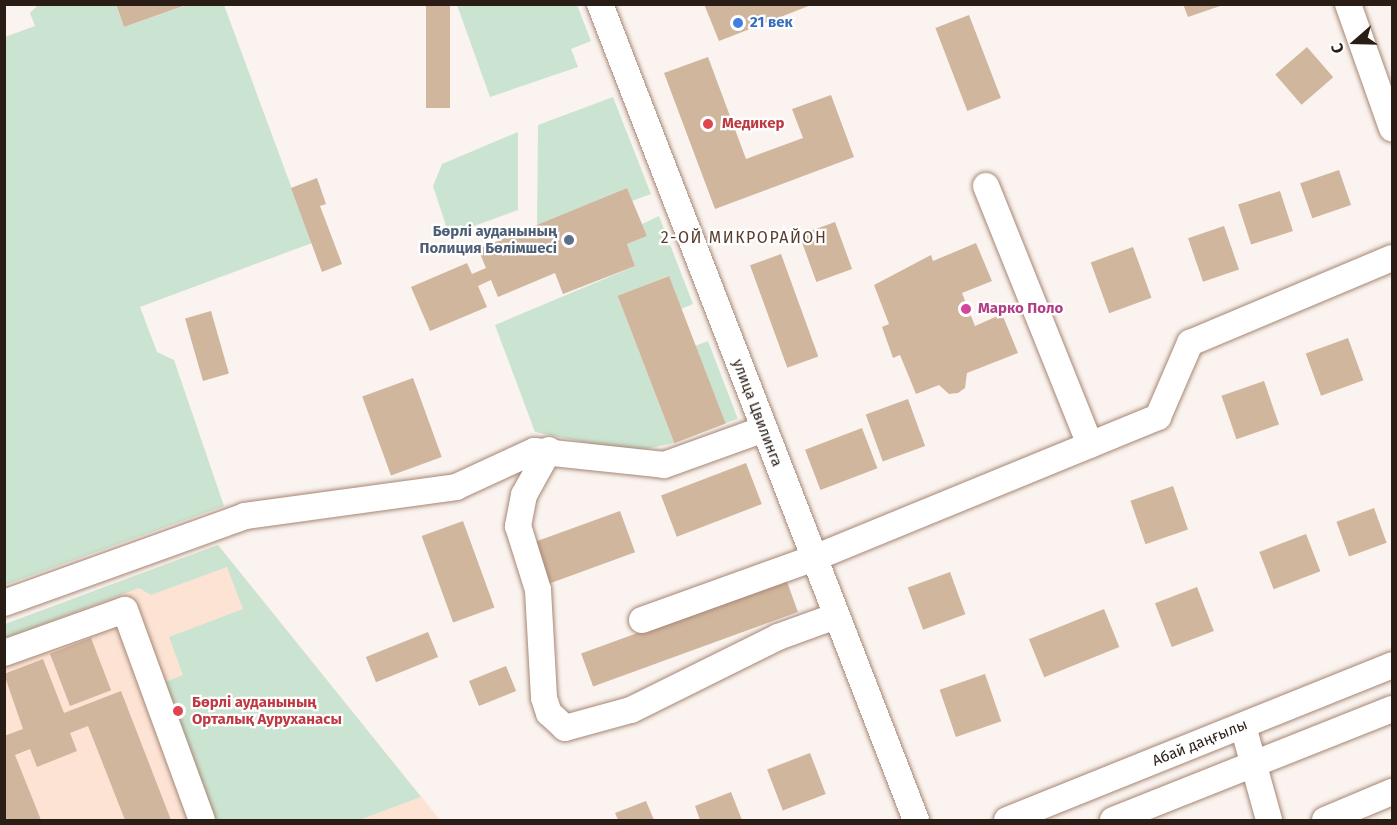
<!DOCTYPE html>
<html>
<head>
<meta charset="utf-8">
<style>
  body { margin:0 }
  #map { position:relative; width:1397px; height:825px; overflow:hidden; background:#faf3ef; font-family:"Fira Sans",sans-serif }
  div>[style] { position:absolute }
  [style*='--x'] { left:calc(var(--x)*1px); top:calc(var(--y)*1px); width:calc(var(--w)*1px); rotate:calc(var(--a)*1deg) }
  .built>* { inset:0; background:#fce3d4 }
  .green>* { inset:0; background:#cbe4d1; transform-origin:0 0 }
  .building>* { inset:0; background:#d1b69e; transform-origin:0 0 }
  .roads { filter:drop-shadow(0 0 2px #a68674) drop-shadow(0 0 2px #a68674) }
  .minor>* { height:26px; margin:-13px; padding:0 13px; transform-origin:13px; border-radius:13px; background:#fff }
  .dots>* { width:16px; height:16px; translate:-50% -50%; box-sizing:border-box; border:3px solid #fff; border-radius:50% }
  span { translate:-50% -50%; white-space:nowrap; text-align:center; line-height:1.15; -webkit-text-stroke:4.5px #fff; paint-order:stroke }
  .shop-label { font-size:15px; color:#366cbe; font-weight:700 }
  .left { translate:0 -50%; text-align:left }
  .health-label { font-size:15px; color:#be3a42; font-weight:700 }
  .service-label { font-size:15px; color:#4e5e75; font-weight:700 }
  .right { translate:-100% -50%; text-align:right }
  .hotel-label { font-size:15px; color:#b23c85; font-weight:700 }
  .street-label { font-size:15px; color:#2a1d16 }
  .neighbourhood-label { font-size:16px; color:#583c2c; letter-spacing:1.5px }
  .frame { position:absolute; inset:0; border:6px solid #2a1d16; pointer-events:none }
  .north { position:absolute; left:1325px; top:12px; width:60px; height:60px; -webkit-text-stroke:4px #fff; paint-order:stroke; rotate:250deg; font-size:16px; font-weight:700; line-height:24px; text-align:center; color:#2a1d16 }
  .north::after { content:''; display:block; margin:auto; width:21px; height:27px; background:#2a1d16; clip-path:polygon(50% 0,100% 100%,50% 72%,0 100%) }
</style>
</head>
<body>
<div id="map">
  <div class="built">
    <i style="clip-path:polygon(218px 545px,440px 820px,5px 820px,5px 624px)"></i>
  </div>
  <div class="green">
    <i style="clip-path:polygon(38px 5px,116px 5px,124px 27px,187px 5px,224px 5px,312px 243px,140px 307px,157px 352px,174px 360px,224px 506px,5px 585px,5px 37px,35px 26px,30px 13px)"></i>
    <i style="clip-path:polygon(457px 5px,577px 5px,591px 41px,571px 49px,578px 67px,490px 97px)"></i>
    <i style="clip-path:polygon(613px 97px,651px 194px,632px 201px,627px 188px,537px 225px,538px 125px)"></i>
    <i style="clip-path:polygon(518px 132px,518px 210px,449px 235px,433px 186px,442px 164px)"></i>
    <i style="clip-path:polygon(659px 216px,693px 304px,681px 309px,668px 276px,618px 296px,674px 443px,631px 452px,535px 432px,495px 325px,635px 266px,627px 244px,647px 236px,642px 224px)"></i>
    <i style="left:708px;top:341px;width:83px;height:14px;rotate:69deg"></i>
    <i style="clip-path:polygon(218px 545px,421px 797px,359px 820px,209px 820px,157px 685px,183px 675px,169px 637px,243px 609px,227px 567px,151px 595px,139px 588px,5px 638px,5px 624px)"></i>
  </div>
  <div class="building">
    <i style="clip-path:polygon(116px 4px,186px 4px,186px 5px,124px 27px)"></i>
    <i style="left:426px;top:4px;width:24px;height:104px"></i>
    <i style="clip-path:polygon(704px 4px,811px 4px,811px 5px,719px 41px)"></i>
    <i style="clip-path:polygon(1183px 4px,1223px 4px,1223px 5px,1188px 17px)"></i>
    <i style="left:969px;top:15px;width:89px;height:36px;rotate:69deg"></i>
    <i style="left:1307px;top:47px;width:40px;height:42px;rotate:49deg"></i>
    <i style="clip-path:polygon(708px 57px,746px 159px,803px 138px,792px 109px,831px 95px,854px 157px,715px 209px,664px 73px)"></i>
    <i style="left:1339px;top:170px;width:37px;height:41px;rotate:71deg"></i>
    <i style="clip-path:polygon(317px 178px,326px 204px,320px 206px,342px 264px,322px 272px,291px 188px)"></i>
    <i style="clip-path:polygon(627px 188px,647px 236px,627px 244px,635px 266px,563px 294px,555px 273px,498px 297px,491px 280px,478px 286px,487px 307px,430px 331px,411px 287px,467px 263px,472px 274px,486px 268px,478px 249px)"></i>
    <i style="left:1280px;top:191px;width:42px;height:44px;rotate:72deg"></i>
    <i style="left:835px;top:222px;width:50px;height:38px;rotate:70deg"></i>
    <i style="left:1224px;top:226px;width:46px;height:38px;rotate:71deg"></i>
    <i style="clip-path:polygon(976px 243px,992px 281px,962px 293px,975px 326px,1002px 314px,1018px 353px,967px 373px,965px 388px,958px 393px,949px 394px,939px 385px,916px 394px,900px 355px,893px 358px,882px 327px,889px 324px,874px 285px,931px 255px,933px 261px)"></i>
    <i style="left:1133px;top:247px;width:54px;height:45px;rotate:70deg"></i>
    <i style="left:781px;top:254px;width:109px;height:33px;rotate:70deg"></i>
    <i style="left:669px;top:276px;width:158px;height:55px;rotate:69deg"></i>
    <i style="left:211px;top:311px;width:65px;height:27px;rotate:74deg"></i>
    <i style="left:1348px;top:338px;width:45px;height:45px;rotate:70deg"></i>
    <i style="left:413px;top:378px;width:84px;height:54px;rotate:70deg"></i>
    <i style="left:1264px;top:381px;width:46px;height:45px;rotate:71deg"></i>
    <i style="left:908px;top:399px;width:50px;height:45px;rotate:70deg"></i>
    <i style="left:862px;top:428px;width:43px;height:61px;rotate:69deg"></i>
    <i style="left:746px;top:463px;width:44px;height:91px;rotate:69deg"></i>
    <i style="left:1173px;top:486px;width:46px;height:45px;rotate:71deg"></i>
    <i style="left:1374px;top:508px;width:37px;height:40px;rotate:70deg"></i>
    <i style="left:620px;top:511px;width:44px;height:91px;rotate:70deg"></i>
    <i style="left:463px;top:521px;width:92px;height:44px;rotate:70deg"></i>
    <i style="left:1306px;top:534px;width:40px;height:50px;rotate:69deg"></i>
    <i style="left:950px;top:572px;width:45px;height:45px;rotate:70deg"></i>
    <i style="left:786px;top:579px;width:35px;height:218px;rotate:70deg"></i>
    <i style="left:1197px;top:587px;width:47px;height:45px;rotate:69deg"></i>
    <i style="left:1104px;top:609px;width:41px;height:81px;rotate:68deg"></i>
    <i style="left:428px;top:632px;width:27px;height:67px;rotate:68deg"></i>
    <i style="left:91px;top:638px;width:56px;height:44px;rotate:69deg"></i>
    <i style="clip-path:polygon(43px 659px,64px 713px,121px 691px,171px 820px,125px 820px,88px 726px,70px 733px,77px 751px,37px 767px,30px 749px,15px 755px,41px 820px,4px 820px,4px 736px,23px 729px,4px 674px)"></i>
    <i style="left:506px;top:666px;width:27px;height:40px;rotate:68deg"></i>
    <i style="left:985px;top:674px;width:50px;height:48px;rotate:71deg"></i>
    <i style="left:810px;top:753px;width:44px;height:46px;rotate:69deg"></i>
    <i style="clip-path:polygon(731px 792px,742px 820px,700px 820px,695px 806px)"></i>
    <i style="clip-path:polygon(646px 801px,654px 820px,618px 820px,615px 813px)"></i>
  </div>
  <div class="roads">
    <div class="minor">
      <i style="--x:600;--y:4;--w:875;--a:68.83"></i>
      <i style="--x:1348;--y:4;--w:132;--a:70.5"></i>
      <i style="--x:986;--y:186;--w:279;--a:68.1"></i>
      <i style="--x:549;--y:450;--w:51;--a:119.1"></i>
      <i style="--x:524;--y:495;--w:32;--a:101"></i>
      <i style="--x:518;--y:526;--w:67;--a:72.6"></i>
      <i style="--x:538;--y:590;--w:108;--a:86.8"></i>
      <i style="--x:544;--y:698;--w:16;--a:72"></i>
      <i style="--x:549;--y:713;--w:22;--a:43"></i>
      <i style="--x:565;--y:728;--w:68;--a:-15.3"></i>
      <i style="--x:631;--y:710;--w:164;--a:-26.4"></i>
      <i style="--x:778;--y:637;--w:62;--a:-19.9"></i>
      <i style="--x:4;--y:603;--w:256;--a:-19.8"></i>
      <i style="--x:245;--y:516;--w:213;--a:-7.8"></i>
      <i style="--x:456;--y:487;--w:86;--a:-24.8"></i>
      <i style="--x:534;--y:451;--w:131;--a:6.1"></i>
      <i style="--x:664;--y:465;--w:106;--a:-19.8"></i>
      <i style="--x:642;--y:620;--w:183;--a:-19.8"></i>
      <i style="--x:814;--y:558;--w:372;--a:-22.3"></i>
      <i style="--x:1158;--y:417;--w:81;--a:-66.6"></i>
      <i style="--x:1190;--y:343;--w:219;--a:-22.8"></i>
      <i style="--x:4;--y:653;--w:128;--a:-19.6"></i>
      <i style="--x:125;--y:610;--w:224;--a:69.9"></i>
      <i style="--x:1243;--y:726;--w:98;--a:74.5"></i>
      <i style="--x:1007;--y:820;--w:415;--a:-21.9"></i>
      <i style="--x:1113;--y:820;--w:300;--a:-21.7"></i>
      <i style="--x:1325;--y:820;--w:73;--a:-22.7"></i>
    </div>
  </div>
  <div class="dots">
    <i style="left:738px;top:23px;background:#3f7fe0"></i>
    <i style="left:708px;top:124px;background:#e0444e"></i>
    <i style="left:569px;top:240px;background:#5c6f8a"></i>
    <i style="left:966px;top:309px;background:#d1479c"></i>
    <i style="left:178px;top:711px;background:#e0444e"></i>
  </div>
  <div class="shop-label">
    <span class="left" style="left:750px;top:23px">21 век</span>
  </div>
  <div class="health-label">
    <span class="left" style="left:722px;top:124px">Медикер</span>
    <span class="left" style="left:192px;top:711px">Бөрлі ауданының<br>Орталық Ауруханасы</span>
  </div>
  <div class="service-label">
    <span class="right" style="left:557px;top:240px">Бөрлі ауданының<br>Полиция Бөлімшесі</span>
  </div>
  <div class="hotel-label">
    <span class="left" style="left:978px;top:309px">Марко Поло</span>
  </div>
  <div class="street-label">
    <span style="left:757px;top:413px;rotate:69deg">улица Цвилинга</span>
    <span style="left:1200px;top:743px;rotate:-22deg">Абай даңғылы</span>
  </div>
  <div class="neighbourhood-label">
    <span style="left:744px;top:238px">2-ОЙ МИКРОРАЙОН</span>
  </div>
  <div class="frame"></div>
  <div class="north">С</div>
</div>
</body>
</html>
